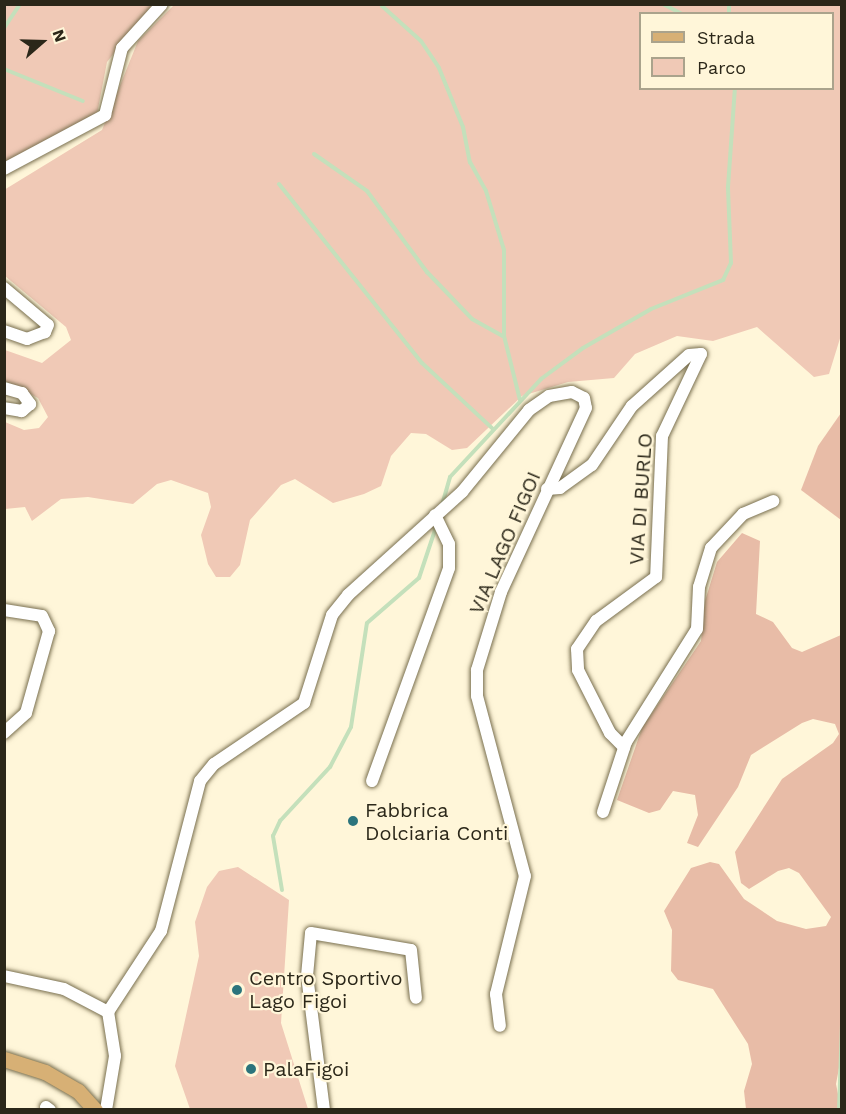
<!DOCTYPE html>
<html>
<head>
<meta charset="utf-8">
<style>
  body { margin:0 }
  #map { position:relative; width:846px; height:1114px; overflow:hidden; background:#fff6d9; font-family:"Work Sans",sans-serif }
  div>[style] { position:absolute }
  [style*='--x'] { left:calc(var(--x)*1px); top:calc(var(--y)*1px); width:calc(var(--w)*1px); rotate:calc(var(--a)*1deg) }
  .green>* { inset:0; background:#f0c9b6 }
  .forest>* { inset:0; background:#e8bca7 }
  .stream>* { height:4px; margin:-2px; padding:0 2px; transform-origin:2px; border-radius:2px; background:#c4e0bb }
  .roads { filter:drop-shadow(0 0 2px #796f4f) drop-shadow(0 0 2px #796f4f) }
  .minor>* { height:12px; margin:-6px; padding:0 6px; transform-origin:6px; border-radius:6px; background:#fff }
  .major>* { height:15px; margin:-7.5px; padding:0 7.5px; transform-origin:7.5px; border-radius:7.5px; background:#d7b075 }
  .dots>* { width:16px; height:16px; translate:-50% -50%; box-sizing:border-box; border:3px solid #fff6d9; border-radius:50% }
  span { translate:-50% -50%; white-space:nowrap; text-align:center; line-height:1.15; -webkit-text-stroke:4.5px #fff6d9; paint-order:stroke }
  .street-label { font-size:20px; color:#2b2719 }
  .poi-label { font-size:20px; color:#2b2719 }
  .left { translate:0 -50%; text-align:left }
  .frame { position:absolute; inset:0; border:6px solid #2b2719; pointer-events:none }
  .legend { position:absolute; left:639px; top:12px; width:195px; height:78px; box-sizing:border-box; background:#fff6d9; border:2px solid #aaa38c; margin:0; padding:8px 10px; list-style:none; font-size:18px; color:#2b2719 }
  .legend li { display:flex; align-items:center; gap:12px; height:30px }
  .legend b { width:30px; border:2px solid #aaa38c }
  .north { position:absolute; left:12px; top:12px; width:60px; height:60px; -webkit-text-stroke:4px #fff6d9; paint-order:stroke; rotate:70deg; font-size:16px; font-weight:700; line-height:24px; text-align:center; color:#2b2719 }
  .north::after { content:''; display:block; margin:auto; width:21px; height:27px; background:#2b2719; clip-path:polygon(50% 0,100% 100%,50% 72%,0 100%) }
</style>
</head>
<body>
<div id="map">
  <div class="green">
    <i style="clip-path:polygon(evenodd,322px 4px,841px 5px,842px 332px,829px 374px,814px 377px,757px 327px,713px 341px,677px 336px,635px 354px,614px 378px,568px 382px,522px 396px,467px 448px,452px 450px,426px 434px,411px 433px,391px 456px,381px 486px,364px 494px,333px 503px,295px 479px,281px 485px,250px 520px,240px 565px,230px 577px,216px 577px,208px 564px,201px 535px,211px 507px,208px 493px,171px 480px,157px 484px,133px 504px,88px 497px,61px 499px,32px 521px,25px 507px,5px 509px,5px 422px,24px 430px,39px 428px,48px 417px,38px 398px,5px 381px,5px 350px,42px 363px,71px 340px,66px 327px,5px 276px,4px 190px,102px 130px,138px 41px,174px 5px,322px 4px,640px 14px,832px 14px,832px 88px,640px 88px,640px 14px)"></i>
    <i style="clip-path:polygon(5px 5px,152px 5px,107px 62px,97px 114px,5px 168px)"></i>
    <i style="clip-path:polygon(238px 867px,289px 900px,281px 1023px,308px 1109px,190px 1109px,175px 1066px,199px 956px,195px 922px,207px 887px,219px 871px)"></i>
  </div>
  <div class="forest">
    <i style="clip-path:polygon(841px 413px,841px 520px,801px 490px,818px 446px)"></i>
    <i style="clip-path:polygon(742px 533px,760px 541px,756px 614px,773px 622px,792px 648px,802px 652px,841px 635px,842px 1052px,836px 1084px,841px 1109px,746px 1109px,744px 1091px,752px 1064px,748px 1044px,713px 989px,678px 980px,671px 971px,672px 930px,664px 911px,691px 868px,710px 862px,719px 864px,744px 899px,777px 921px,806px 929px,826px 926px,831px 917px,799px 873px,789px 868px,778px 871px,749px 889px,741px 883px,735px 852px,782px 779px,833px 743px,839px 734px,835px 724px,813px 719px,802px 723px,751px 755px,738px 787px,698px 847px,687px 843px,698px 815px,695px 795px,673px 791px,660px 810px,649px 813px,617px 800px,642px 728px,701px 641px,705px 601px,717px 562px)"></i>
  </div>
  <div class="stream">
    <i style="--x:663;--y:4;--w:21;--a:28"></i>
    <i style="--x:729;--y:4;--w:10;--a:90"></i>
    <i style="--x:382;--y:6;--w:52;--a:41.9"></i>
    <i style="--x:421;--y:41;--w:32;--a:56"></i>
    <i style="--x:439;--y:68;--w:64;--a:67.9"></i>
    <i style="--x:463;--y:127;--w:36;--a:79"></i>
    <i style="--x:470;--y:162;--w:33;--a:61"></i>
    <i style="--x:486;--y:191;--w:62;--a:73"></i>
    <i style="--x:504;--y:250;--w:86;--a:90"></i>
    <i style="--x:504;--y:336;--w:66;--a:76"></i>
    <i style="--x:4;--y:28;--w:29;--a:-56"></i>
    <i style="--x:4;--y:69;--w:85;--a:22.1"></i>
    <i style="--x:314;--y:154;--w:65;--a:34.9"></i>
    <i style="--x:367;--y:191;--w:101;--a:53.5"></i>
    <i style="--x:427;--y:272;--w:65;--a:46.2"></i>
    <i style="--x:472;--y:319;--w:35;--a:29"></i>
    <i style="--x:279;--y:184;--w:229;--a:51.4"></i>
    <i style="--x:422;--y:363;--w:96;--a:42.9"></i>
    <i style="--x:442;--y:505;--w:29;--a:-74"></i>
    <i style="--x:450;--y:477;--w:134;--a:-47.1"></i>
    <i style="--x:541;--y:379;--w:52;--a:-36.4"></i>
    <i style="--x:583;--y:348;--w:78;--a:-29.8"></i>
    <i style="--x:651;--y:309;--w:78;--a:-21.9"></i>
    <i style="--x:723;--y:280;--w:19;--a:-65"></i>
    <i style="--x:731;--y:263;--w:76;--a:-92.3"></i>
    <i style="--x:728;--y:187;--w:99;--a:-86"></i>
    <i style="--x:282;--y:890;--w:55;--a:-99.5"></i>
    <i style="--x:273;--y:836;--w:17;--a:-65"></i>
    <i style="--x:280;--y:821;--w:74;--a:-47.2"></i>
    <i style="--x:330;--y:767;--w:45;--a:-62.3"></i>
    <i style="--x:351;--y:727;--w:105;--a:-81.3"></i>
    <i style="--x:367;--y:623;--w:69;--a:-40.9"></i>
    <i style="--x:419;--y:578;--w:54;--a:-71.6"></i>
    <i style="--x:839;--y:1110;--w:88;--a:-88"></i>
  </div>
  <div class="roads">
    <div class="minor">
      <i style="--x:4;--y:169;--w:115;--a:-28.1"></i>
      <i style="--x:105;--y:115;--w:69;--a:-75.8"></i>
      <i style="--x:122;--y:48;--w:59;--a:-47.7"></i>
      <i style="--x:4;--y:288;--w:57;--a:40.1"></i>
      <i style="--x:48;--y:325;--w:8;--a:113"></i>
      <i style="--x:45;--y:332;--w:19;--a:159"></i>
      <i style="--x:27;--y:339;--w:24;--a:-161"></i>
      <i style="--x:4;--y:388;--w:19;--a:16"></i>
      <i style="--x:22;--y:393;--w:14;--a:54"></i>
      <i style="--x:30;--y:404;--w:11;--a:139"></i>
      <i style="--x:22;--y:411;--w:18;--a:-171"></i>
      <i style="--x:547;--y:489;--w:13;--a:-4"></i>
      <i style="--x:560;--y:488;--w:39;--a:-36"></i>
      <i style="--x:592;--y:465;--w:71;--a:-55.9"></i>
      <i style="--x:632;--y:406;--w:76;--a:-41.8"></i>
      <i style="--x:689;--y:355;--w:12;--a:-5"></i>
      <i style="--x:701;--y:354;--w:91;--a:115.4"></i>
      <i style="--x:662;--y:436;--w:141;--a:92.4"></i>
      <i style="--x:656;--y:577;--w:74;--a:143.7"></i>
      <i style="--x:596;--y:621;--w:34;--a:124"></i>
      <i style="--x:577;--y:649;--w:21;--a:87"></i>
      <i style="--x:578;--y:670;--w:71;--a:63.1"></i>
      <i style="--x:610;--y:733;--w:20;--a:45"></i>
      <i style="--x:4;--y:610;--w:38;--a:9"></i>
      <i style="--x:42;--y:616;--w:17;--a:65"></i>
      <i style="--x:49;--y:631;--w:85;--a:105.7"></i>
      <i style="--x:26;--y:713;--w:30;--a:138"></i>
      <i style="--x:372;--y:781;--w:226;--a:-70.1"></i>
      <i style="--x:449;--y:568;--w:24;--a:-90"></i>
      <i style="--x:449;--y:544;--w:32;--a:-116"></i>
      <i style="--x:603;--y:812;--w:74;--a:-71.8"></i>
      <i style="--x:626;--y:742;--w:133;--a:-57.9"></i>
      <i style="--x:697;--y:629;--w:42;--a:-87.3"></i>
      <i style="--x:699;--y:587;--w:41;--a:-72.9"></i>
      <i style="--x:711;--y:548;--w:47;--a:-46.7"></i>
      <i style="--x:743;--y:514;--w:33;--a:-23"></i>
      <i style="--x:4;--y:976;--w:61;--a:12.2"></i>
      <i style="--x:64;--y:989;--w:50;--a:27.6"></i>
      <i style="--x:46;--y:1107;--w:5;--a:37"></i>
      <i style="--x:106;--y:1110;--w:55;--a:-80.5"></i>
      <i style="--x:115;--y:1056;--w:45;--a:-99"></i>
      <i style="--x:108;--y:1012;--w:97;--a:-56.8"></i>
      <i style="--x:161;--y:931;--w:155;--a:-75.4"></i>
      <i style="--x:200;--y:781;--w:22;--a:-51"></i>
      <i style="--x:214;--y:764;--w:109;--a:-34.1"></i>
      <i style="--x:304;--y:703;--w:92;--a:-72.3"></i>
      <i style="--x:332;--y:615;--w:26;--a:-51"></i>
      <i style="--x:348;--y:595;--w:154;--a:-42.1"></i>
      <i style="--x:462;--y:492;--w:106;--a:-50.7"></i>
      <i style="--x:529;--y:410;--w:24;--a:-35"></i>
      <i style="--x:549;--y:396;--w:23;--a:-10"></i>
      <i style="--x:572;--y:392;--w:13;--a:27"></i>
      <i style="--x:584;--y:398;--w:10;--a:79"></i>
      <i style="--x:586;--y:408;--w:203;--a:114.8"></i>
      <i style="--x:501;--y:592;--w:82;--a:107.1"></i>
      <i style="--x:477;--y:670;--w:26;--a:90"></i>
      <i style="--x:477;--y:696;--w:186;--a:75.1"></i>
      <i style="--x:525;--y:876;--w:122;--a:103.8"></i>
      <i style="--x:496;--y:994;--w:32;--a:83"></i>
      <i style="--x:324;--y:1110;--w:135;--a:-97.2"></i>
      <i style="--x:307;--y:976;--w:43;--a:-84.7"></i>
      <i style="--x:311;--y:933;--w:101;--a:9.6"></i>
      <i style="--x:411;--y:950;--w:48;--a:84.1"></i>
    </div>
    <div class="major">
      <i style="--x:4;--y:1059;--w:43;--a:17.6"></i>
      <i style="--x:45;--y:1072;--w:38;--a:30"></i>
      <i style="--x:78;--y:1091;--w:25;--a:48"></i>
    </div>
  </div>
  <div class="dots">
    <i style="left:353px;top:821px;background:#2b747c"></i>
    <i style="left:237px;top:990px;background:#2b747c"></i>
    <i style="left:251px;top:1069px;background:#2b747c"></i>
  </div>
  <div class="street-label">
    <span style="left:641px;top:499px;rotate:-86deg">VIA DI BURLO</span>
    <span style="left:505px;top:543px;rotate:-67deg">VIA LAGO FIGOI</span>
  </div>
  <div class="poi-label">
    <span class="left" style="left:365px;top:822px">Fabbrica<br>Dolciaria Conti</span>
    <span class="left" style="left:249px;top:990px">Centro Sportivo<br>Lago Figoi</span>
    <span class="left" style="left:263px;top:1069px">PalaFigoi</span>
  </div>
  <div class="frame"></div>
  <ul class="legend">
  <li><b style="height:8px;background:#d7b075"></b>Strada</li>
  <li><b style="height:16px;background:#f0c9b6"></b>Parco</li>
  </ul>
  <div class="north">N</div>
</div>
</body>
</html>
